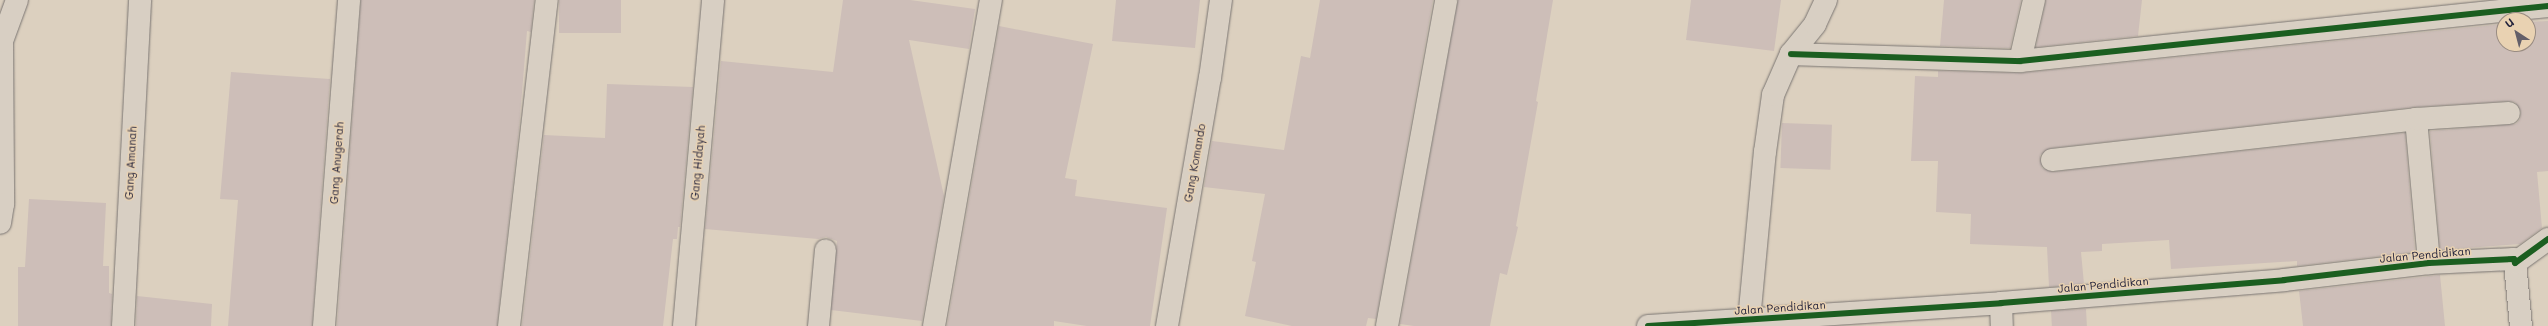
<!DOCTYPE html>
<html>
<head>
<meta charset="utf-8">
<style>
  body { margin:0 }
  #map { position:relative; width:2548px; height:326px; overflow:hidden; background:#dcd0bf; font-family:Mali,sans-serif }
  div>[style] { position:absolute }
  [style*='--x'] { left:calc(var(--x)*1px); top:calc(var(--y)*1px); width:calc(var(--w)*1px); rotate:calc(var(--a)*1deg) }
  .building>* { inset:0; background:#cdbeb8; transform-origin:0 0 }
  .roads { filter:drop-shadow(0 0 1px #7a7572) drop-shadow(0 0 1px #7a7572) }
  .lane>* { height:21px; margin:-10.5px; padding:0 10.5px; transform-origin:10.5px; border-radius:10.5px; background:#d8cfc3 }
  .street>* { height:22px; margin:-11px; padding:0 11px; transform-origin:11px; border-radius:11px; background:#d8cfc3 }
  .secondary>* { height:22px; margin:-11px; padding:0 11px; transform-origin:11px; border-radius:11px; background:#d8cfc3 }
  .cycleway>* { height:6px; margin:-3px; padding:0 3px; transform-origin:3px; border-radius:3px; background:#1b5e20 }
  span { translate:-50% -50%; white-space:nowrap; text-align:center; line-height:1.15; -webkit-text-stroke:3px #e9d2b2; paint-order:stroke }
  .street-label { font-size:11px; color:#22223b }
  .north { position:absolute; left:2496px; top:12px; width:40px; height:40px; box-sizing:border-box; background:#e9d2b2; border:1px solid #998c82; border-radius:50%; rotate:324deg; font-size:11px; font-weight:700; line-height:16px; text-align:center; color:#22223b }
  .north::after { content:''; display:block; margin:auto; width:14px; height:18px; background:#635f69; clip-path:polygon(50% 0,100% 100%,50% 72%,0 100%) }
</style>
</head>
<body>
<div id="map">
  <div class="building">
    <i style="clip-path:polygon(361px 0,534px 0,531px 32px,527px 31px,519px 129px,497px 326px,337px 326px)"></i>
    <i style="left:559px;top:0;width:62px;height:33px"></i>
    <i style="clip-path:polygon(843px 0,910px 0,975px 9px,969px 49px,909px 40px,944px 196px,922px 321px,831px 310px,837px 241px,826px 237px,818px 239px,705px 229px,721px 61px,833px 72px)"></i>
    <i style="clip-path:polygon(1116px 0,1200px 0,1195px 48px,1112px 41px)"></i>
    <i style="clip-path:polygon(1320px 0,1433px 0,1376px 319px,1368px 318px,1366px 326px,1292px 326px,1245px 316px,1256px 262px,1252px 261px,1265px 194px,1204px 187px,1212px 141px,1284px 150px,1301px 56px,1310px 58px)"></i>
    <i style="clip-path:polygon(1458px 0,1553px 0,1536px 101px,1538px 102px,1516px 226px,1518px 227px,1507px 275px,1500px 273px,1490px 326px,1414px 326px,1400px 324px)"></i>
    <i style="clip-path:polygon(1691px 0,1781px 0,1774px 51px,1686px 40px)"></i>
    <i style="clip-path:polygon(1944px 0,2021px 0,2010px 48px,1940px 46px)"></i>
    <i style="clip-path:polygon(2046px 0,2142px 0,2138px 36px,2036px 47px)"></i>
    <i style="clip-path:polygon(2548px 21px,2548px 171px,2537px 172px,2542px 228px,2520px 244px,2440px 250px,2430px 131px,2516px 124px,2520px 119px,2521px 112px,2515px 102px,2509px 101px,2415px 107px,2051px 148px,2040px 155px,2042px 168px,2053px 172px,2405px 133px,2415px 252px,2297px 266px,2297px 261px,2171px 269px,2169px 240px,2102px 244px,2102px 251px,2081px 252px,2084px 284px,2049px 287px,2047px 247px,1970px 244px,1971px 214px,1936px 212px,1938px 161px,1911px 161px,1915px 76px,1938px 77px,1938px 71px,2021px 73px,2504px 24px,2504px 44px,2528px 44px,2528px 22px)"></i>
    <i style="clip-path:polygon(999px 26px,1093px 44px,1065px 178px,1077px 180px,1075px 196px,1167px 208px,1150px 326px,1087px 326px,1054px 321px,1054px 326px,947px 326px)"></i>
    <i style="clip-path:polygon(231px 72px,330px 79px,312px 326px,228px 326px,238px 200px,220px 199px)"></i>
    <i style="clip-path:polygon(607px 84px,693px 87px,680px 227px,678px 227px,677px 239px,673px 239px,663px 326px,522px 326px,544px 135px,605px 138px)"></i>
    <i style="left:1782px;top:123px;width:50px;height:45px;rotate:2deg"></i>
    <i style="clip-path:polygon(29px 199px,106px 203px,103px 266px,109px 266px,109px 293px,112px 294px,111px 326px,18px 326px,18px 267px,25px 267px)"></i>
    <i style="clip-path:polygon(2440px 275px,2445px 326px,2303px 326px,2299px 291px)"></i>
    <i style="clip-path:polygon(137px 296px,212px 304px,211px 326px,136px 326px)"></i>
    <i style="left:2086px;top:309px;width:17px;height:35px;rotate:87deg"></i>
  </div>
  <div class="roads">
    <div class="lane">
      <i style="--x:818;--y:326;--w:77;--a:-84.8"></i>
    </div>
    <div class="street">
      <i style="--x:0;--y:41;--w:2;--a:0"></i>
      <i style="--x:2;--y:41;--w:163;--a:89.6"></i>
      <i style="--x:3;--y:204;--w:19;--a:99"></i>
      <i style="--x:2;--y:41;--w:44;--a:-69.9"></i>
      <i style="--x:1791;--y:54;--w:229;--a:1.8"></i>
      <i style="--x:2020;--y:61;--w:531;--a:-5.95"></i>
      <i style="--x:2020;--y:61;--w:63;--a:-77.1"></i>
      <i style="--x:2416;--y:119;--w:145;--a:84.8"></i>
      <i style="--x:2052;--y:160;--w:366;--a:-6.4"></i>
      <i style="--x:2416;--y:119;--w:93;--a:-3.7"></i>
      <i style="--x:2001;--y:303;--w:23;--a:88"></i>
      <i style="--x:1749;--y:320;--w:169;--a:-84.6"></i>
      <i style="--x:1765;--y:152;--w:58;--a:-82"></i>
      <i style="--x:1773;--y:95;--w:45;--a:-66.3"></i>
      <i style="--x:1791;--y:54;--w:38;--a:-51"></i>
      <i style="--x:1815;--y:24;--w:26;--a:-65"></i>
      <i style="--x:123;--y:326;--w:326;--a:-87"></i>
      <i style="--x:324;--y:326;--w:327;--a:-85.6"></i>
      <i style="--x:509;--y:326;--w:328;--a:-83.4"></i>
      <i style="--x:684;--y:326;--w:327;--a:-84.9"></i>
      <i style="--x:934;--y:326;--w:331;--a:-80.1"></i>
      <i style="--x:1167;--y:326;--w:252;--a:-80.2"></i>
      <i style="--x:1210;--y:78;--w:79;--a:-82"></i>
      <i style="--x:1387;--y:326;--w:331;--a:-79.7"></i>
    </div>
    <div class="secondary">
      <i style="--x:2515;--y:263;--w:63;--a:84.6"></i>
      <i style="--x:1648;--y:326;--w:354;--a:-3.7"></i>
      <i style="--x:2001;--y:303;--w:284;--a:-4.6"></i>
      <i style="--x:2284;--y:280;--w:146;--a:-6.7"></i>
      <i style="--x:2429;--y:263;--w:85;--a:-2.7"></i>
      <i style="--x:2514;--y:259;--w:4;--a:76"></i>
      <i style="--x:2515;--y:263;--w:41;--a:-36"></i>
    </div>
  </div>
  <div class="cycleway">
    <i style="--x:1791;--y:54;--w:229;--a:1.8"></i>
    <i style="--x:2020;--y:61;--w:531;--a:-5.95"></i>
    <i style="--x:1648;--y:326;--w:354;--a:-3.7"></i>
    <i style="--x:2001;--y:303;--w:284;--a:-4.6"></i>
    <i style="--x:2284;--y:280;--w:146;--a:-6.7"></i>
    <i style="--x:2429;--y:263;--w:85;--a:-2.7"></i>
    <i style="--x:2514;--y:259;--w:4;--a:76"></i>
    <i style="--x:2515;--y:263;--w:41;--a:-36"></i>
  </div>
  <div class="street-label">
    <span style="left:131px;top:163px;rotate:-87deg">Gang Amanah</span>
    <span style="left:337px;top:163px;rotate:-86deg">Gang Anugerah</span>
    <span style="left:698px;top:163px;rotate:-85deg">Gang Hidayah</span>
    <span style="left:1195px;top:163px;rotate:-80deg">Gang Komando</span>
    <span style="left:2425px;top:255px;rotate:-5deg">Jalan Pendidikan</span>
    <span style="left:2103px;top:285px;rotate:-5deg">Jalan Pendidikan</span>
    <span style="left:1780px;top:308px;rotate:-4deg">Jalan Pendidikan</span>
  </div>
  <div class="north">U</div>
</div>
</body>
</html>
